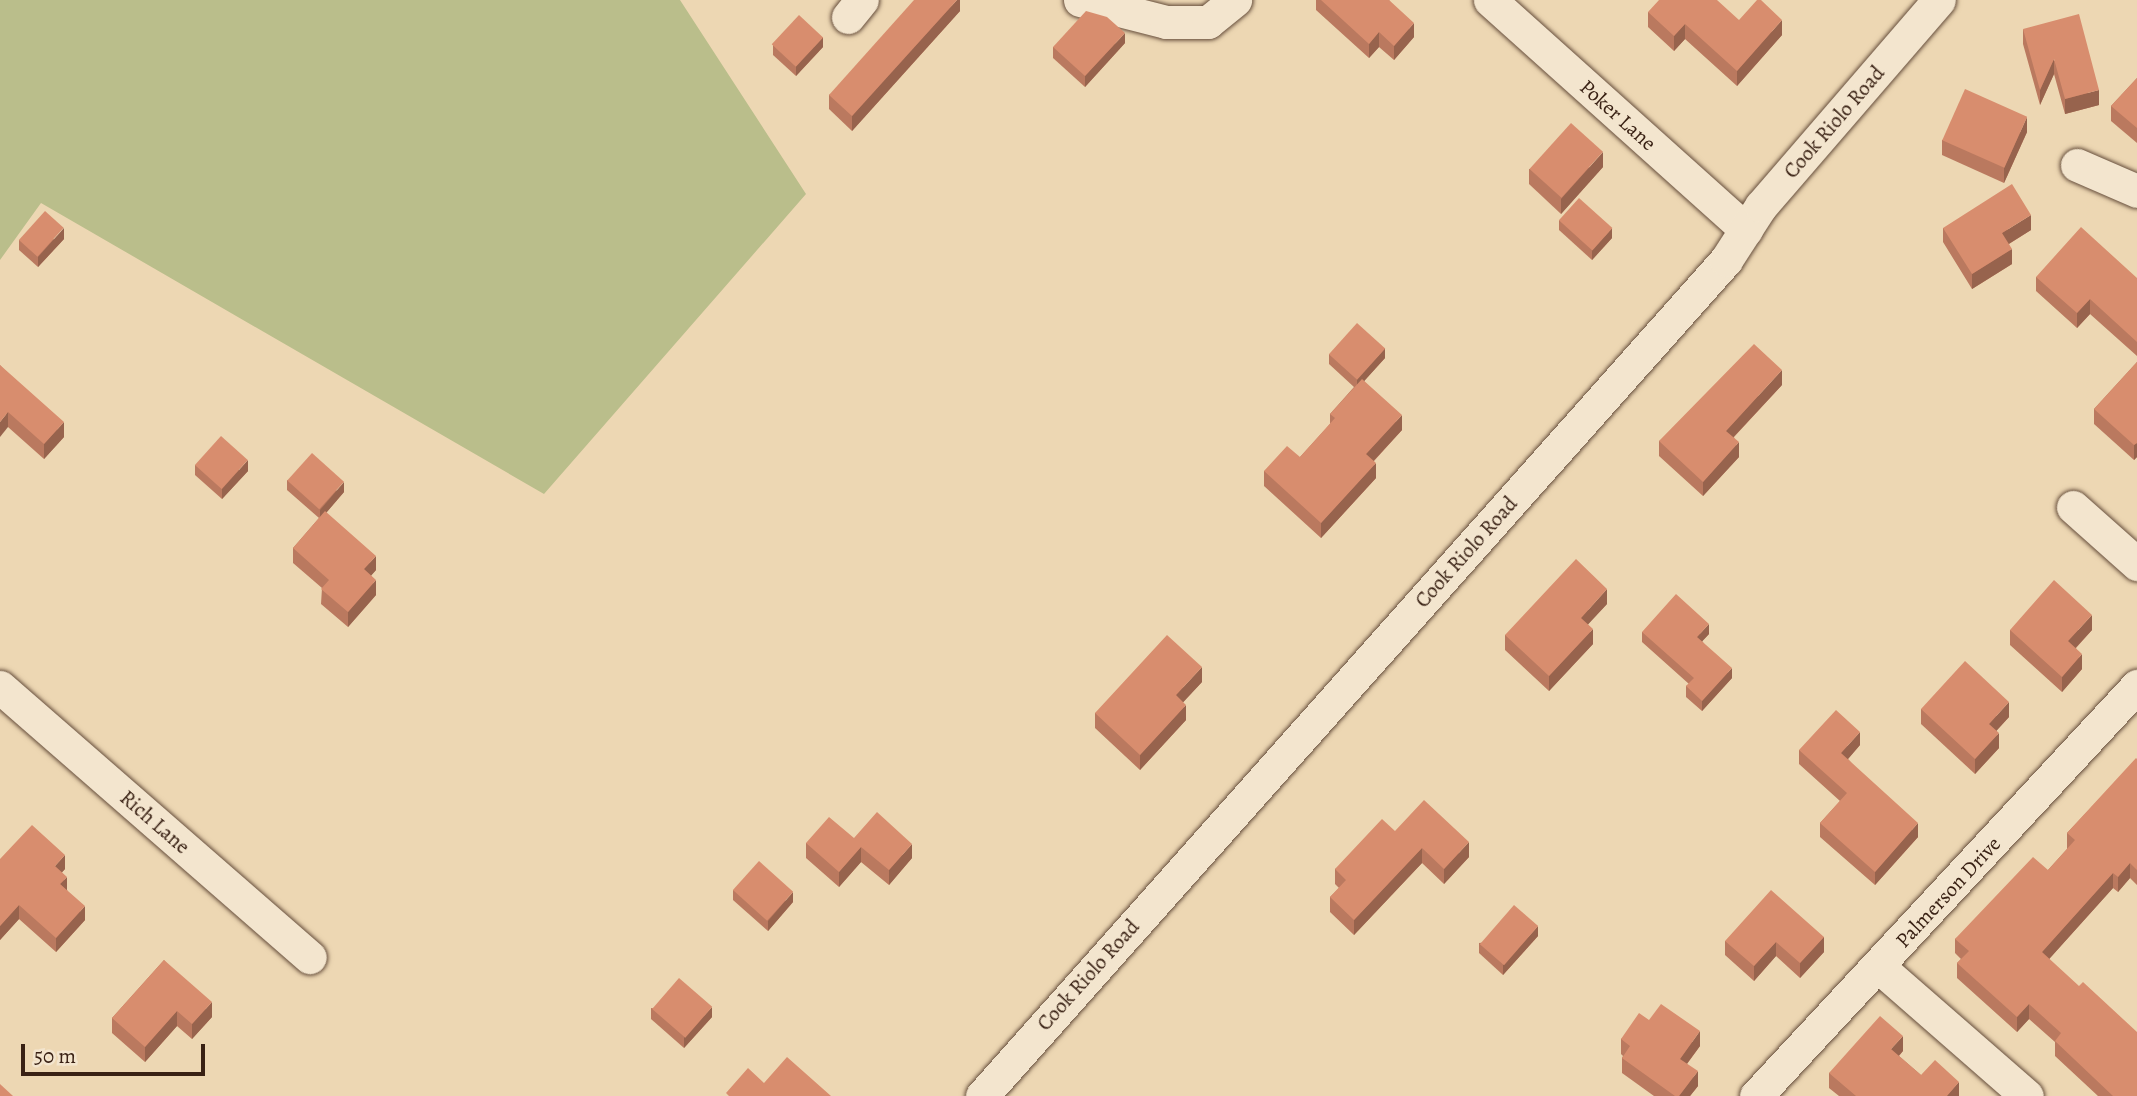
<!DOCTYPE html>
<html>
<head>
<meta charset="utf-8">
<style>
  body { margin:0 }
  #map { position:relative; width:2137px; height:1096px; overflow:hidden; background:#edd7b3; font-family:Alegreya,serif }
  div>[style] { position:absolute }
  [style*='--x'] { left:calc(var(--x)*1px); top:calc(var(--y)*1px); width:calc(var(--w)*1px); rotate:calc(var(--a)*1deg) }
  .green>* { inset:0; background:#babe8b }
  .roads { filter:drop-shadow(0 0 2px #664e3c) drop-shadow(0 0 2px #664e3c) }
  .minor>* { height:33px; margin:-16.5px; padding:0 16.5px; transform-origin:16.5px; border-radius:16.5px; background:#f3e5ce }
  .wall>* { inset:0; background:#ba795f }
  .shaded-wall>* { inset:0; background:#97634d }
  .building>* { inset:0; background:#d88d6e; transform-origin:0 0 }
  span { translate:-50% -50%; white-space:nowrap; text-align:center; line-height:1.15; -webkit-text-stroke:5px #f3e5ce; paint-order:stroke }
  .street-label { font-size:21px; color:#392114 }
  .scale { position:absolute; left:21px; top:1044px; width:184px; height:32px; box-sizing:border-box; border:4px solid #392114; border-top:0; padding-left:9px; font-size:21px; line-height:24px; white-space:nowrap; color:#392114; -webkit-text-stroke:5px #f3e5ce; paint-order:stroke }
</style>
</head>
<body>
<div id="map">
  <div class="green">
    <i style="clip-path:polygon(0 0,680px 0,806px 194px,544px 494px,41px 203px,0 260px)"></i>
  </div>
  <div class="roads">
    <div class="minor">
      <i style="--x:1080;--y:0;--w:89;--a:14.3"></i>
      <i style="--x:1166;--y:22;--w:42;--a:0"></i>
      <i style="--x:1208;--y:22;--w:35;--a:-39"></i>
      <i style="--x:1490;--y:0;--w:344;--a:41.9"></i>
      <i style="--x:848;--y:17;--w:22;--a:-51"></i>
      <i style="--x:2077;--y:165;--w:65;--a:23.4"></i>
      <i style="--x:2073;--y:507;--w:86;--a:41.7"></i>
      <i style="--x:0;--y:687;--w:411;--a:41.1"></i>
      <i style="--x:1879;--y:967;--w:196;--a:41.1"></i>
      <i style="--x:982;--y:1096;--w:1119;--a:-48.33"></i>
      <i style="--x:1726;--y:260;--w:64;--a:-57.1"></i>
      <i style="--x:1761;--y:206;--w:272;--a:-49.2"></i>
      <i style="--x:1756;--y:1096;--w:560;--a:-47.1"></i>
    </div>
  </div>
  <div class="wall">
    <i style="clip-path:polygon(960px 0,960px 11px,852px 131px,829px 109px,829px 95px)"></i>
    <i style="clip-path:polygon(1316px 0,1389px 0,1414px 37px,1394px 60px,1379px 47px,1369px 58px,1316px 10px)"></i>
    <i style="clip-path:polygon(1648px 12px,1739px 20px,1782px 35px,1737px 86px,1685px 39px,1674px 51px,1648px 27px)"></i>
    <i style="clip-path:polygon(2023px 29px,2099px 105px,2065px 114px,2054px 74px,2040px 105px,2023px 44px)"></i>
    <i style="clip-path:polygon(1125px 43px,1085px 87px,1053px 58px,1053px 47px)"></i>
    <i style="clip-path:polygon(773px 45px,823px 47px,796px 76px,773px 55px)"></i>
    <i style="clip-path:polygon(2137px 78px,2137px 143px,2111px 121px,2111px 106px)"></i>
    <i style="clip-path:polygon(2027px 132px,2004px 183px,1942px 155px,1942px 140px)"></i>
    <i style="clip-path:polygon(1603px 167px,1561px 214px,1529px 184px,1529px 169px)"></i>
    <i style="clip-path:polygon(1559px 220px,1612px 238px,1592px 260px,1559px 230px)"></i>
    <i style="clip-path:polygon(1943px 228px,2031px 230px,2009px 244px,2012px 264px,1972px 289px,1943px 242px)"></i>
    <i style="clip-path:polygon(64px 239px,38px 267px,19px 250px,19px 240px)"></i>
    <i style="clip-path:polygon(2036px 277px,2137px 278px,2137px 356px,2090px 314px,2077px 328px,2036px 291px)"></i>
    <i style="clip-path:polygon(1329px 354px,1385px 358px,1364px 381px,1402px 430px,1374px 461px,1376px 478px,1321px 538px,1264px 486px,1264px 471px,1300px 457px,1330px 424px,1330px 414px,1354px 387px,1329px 364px)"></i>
    <i style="clip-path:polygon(2137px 362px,2137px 457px,2134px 460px,2094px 424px,2094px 409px)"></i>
    <i style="clip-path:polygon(0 365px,64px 437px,44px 459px,8px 427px)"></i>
    <i style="clip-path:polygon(1782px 385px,1734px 437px,1739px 457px,1703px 496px,1659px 456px,1659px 441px)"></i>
    <i style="clip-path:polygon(195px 465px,248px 471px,222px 499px,195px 475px)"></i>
    <i style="clip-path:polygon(287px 480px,344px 492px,326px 513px,376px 570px,371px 575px,376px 595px,348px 627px,321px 604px,322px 588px,293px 563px,293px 548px,319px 518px,287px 490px)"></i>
    <i style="clip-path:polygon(1607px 604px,1588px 624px,1593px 644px,1549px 691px,1505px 650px,1505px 635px)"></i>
    <i style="clip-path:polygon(2010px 630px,2092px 630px,2076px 648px,2082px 669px,2062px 692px,2010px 645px)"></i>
    <i style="clip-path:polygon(1642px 632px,1709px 634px,1702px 641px,1732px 678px,1702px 711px,1686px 697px,1686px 686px,1689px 684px,1642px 642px)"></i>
    <i style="clip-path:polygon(1202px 682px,1183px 702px,1186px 720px,1140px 770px,1095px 728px,1095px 713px)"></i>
    <i style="clip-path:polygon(1921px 709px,2009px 717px,1996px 731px,1999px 748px,1975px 774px,1921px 724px)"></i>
    <i style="clip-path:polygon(1860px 745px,1848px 759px,1918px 837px,1875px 885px,1820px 837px,1820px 823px,1840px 801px,1799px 764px,1799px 750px)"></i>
    <i style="clip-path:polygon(2137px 759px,2137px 885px,2130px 878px,2118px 892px,2113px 888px,2049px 959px,2137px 1096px,2098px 1096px,2055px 1056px,2055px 1042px,2029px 1019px,2017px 1032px,1957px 978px,1957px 963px,1961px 959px,1955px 953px,1955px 939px,2048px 870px,2067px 849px,2067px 833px)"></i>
    <i style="clip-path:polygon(1395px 831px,1469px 857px,1444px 884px,1422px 863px,1354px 935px,1330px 912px,1330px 897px,1339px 888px,1335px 884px,1335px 869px)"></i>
    <i style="clip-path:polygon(854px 838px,912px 858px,889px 885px,861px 862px,839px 887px,806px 858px,806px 843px)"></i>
    <i style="clip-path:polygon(0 859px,65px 869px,62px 872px,67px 890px,85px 920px,56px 952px,19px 919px,0 940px)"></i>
    <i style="clip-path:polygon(733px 890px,793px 902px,768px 931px,733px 900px)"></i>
    <i style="clip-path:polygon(1538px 936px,1503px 975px,1479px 953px,1479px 943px)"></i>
    <i style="clip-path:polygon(1824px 937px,1824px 952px,1800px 978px,1776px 956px,1754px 981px,1725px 955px,1725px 941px)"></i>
    <i style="clip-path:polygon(164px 960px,212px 1017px,192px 1039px,177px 1026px,145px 1062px,112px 1033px,112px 1018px)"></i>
    <i style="clip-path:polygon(651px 1008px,712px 1017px,684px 1048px,651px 1019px)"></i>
    <i style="clip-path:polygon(1649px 1020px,1700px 1046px,1687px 1064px,1698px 1086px,1690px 1096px,1654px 1096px,1622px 1073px,1622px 1058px,1623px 1056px,1621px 1054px,1621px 1039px)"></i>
    <i style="clip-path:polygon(1903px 1051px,1899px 1056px,1921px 1075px,1959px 1096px,1839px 1096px,1829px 1088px,1829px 1073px)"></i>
  </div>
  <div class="shaded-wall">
    <i style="clip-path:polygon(957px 0,960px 0,960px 11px,852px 131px,852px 116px)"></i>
    <i style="clip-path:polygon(1782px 20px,1782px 35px,1737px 86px,1737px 71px)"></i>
    <i style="clip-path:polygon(1414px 23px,1414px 37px,1394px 60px,1394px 46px)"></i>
    <i style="clip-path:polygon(1685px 24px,1685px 39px,1674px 51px,1674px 36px)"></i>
    <i style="clip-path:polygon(1379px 32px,1379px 47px,1369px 58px,1369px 44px)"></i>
    <i style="clip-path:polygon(1125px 33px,1125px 43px,1085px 87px,1085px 76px)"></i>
    <i style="clip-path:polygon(823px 37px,823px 47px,796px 76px,796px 66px)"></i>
    <i style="clip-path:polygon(2054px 59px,2054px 74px,2040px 105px,2040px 90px)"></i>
    <i style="clip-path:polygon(2099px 90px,2099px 105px,2065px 114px,2065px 99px)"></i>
    <i style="clip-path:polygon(2027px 117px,2027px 132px,2004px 183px,2004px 168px)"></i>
    <i style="clip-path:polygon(1603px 152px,1603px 167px,1561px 214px,1561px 199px)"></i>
    <i style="clip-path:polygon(2031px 215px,2031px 230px,2002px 248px,2002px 233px)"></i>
    <i style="clip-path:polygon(64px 228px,64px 239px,38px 267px,38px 257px)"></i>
    <i style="clip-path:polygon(1612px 228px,1612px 238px,1592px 260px,1592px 250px)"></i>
    <i style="clip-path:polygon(2012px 249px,2012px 264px,1972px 289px,1972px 274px)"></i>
    <i style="clip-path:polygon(2090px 299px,2090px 314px,2077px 328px,2077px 313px)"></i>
    <i style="clip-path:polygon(1385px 348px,1385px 358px,1357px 389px,1357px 379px)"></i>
    <i style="clip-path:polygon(1782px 370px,1782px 385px,1726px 445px,1726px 431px)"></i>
    <i style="clip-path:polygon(8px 412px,8px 427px,0 437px,0 422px)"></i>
    <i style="clip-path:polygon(1402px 415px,1402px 430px,1366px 469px,1366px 454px)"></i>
    <i style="clip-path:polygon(64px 422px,64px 437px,44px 459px,44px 444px)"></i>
    <i style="clip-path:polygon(1739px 442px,1739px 457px,1703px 496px,1703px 482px)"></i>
    <i style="clip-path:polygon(2137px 443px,2137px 457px,2134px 460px,2134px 445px)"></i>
    <i style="clip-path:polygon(248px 460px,248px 471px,222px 499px,222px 489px)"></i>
    <i style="clip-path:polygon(1376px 463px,1376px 478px,1321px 538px,1321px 523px)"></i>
    <i style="clip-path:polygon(344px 482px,344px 492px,320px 520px,320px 510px)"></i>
    <i style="clip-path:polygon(376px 556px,376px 570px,364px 584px,364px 569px)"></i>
    <i style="clip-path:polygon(376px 580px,376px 595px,348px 627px,348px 612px)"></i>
    <i style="clip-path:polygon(1607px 589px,1607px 604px,1581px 632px,1581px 618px)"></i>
    <i style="clip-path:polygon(2092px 615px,2092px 630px,2068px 656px,2068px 641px)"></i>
    <i style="clip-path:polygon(1709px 624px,1709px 634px,1697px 647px,1697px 637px)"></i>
    <i style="clip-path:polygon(1593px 629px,1593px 644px,1549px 691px,1549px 676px)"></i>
    <i style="clip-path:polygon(2082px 654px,2082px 669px,2062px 692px,2062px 677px)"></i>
    <i style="clip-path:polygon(1202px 667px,1202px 682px,1176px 710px,1176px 695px)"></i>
    <i style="clip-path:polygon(1732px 668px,1732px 678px,1702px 711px,1702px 701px)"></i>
    <i style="clip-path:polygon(2009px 702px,2009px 717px,1989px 739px,1989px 724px)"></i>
    <i style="clip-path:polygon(1186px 705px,1186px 720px,1140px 770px,1140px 755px)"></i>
    <i style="clip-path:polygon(1860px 732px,1860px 745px,1841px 767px,1841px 753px)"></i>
    <i style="clip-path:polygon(1999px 733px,1999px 748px,1975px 774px,1975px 759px)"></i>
    <i style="clip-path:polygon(1918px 823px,1918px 837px,1875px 885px,1875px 872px)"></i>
    <i style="clip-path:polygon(1469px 842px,1469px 857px,1444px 884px,1444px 869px)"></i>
    <i style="clip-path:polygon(912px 844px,912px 858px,889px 885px,889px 870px)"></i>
    <i style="clip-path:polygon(861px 847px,861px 862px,839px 887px,839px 872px)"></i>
    <i style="clip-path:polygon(1422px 848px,1422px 863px,1354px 935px,1354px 920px)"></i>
    <i style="clip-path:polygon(65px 855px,65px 869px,55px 880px,55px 866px)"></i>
    <i style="clip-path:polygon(2130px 863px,2130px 878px,2118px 892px,2118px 877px)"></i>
    <i style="clip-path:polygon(2113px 873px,2113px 888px,2042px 967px,2042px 952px)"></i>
    <i style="clip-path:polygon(67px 877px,67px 891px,60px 884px)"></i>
    <i style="clip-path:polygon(793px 892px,793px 902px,768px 931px,768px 921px)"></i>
    <i style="clip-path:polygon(19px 905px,19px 919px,0 940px,0 926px)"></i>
    <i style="clip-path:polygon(85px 906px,85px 920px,56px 952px,56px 938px)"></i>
    <i style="clip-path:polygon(1538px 926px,1538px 936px,1503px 975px,1503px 965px)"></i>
    <i style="clip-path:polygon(1824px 937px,1824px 952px,1800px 978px,1800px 963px)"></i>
    <i style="clip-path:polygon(1776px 942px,1776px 956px,1754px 981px,1754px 966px)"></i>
    <i style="clip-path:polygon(212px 1002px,212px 1017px,192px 1039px,192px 1024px)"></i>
    <i style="clip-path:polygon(2029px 1004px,2029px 1019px,2017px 1032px,2017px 1017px)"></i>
    <i style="clip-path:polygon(712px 1007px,712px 1017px,684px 1048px,684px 1038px)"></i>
    <i style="clip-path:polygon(177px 1011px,177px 1026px,145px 1062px,145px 1047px)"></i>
    <i style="clip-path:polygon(1700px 1031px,1700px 1046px,1680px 1073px,1680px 1059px)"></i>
    <i style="clip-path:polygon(1903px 1036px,1903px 1051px,1891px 1064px,1891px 1049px)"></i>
    <i style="clip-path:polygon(1698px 1071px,1698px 1086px,1690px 1096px,1679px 1096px)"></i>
    <i style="clip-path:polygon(1959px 1082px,1959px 1096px,1946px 1096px)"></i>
  </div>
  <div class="building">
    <i style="clip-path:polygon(914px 0,957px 0,852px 116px,829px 95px)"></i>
    <i style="clip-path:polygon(1321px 0,1389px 0,1414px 23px,1394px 46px,1379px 32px,1369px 44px)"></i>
    <i style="clip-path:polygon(1659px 0,1717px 0,1739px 20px,1757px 0,1761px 0,1782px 20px,1737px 71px,1685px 24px,1674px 36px,1648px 12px)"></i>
    <i style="clip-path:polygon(1086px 11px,1107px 17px,1125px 33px,1085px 76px,1053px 47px)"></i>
    <i style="clip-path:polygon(2079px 14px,2099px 90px,2065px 99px,2054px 59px,2040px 90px,2023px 29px)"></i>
    <i style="left:799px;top:15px;width:33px;height:40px;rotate:43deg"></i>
    <i style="clip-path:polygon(2137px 78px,2137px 128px,2111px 106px)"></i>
    <i style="left:1965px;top:89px;width:68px;height:56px;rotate:24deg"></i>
    <i style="left:1571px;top:123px;width:43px;height:62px;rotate:42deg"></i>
    <i style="clip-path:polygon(2012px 184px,2031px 215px,2002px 233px,2012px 249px,1972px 274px,1943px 228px)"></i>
    <i style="left:1579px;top:198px;width:45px;height:30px;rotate:42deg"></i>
    <i style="left:45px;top:211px;width:25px;height:39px;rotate:42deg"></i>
    <i style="clip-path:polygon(2081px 227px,2137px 278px,2137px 342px,2090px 299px,2077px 313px,2036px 277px)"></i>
    <i style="left:1357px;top:323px;width:38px;height:42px;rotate:42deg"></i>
    <i style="clip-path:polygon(1754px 344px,1782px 370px,1726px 431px,1739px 442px,1703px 482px,1659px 441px)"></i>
    <i style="clip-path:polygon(2137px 362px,2137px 443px,2134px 445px,2094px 409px)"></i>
    <i style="clip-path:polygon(0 365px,64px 422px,44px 444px,8px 412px,0 422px)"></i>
    <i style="clip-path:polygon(1362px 379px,1402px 415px,1366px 454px,1376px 463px,1321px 523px,1264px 471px,1287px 446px,1300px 457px,1335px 418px,1330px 414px)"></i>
    <i style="left:221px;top:436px;width:36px;height:39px;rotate:42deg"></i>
    <i style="left:312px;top:453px;width:43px;height:37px;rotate:42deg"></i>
    <i style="clip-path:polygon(325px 511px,376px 556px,364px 569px,376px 580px,348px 612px,321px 589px,329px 580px,293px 548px)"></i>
    <i style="clip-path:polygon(1576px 559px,1607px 589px,1581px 618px,1593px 629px,1549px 676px,1505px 635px)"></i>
    <i style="clip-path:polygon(2054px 580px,2092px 615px,2068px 641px,2082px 654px,2062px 677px,2010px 630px)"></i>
    <i style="clip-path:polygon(1676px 594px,1709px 624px,1697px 637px,1732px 668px,1702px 701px,1686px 686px,1694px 678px,1642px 632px)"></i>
    <i style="clip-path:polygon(1167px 635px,1202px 667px,1176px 695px,1186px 705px,1140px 755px,1095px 713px)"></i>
    <i style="clip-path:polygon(1965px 661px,2009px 702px,1989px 724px,1999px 733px,1975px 759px,1921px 709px)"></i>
    <i style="clip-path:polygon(1836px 710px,1860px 732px,1841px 753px,1918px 823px,1875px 872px,1820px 823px,1847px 793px,1799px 750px)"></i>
    <i style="clip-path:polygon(2136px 758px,2137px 759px,2137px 870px,2130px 863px,2118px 877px,2113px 873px,2042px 952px,2079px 986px,2083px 982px,2137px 1032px,2137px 1096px,2113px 1096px,2055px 1041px,2061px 1033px,2029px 1004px,2017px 1017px,1957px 963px,1969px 951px,1955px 939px,2033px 857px,2048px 870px,2075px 840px,2067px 833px)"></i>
    <i style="clip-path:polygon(1424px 800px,1469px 842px,1444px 869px,1422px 848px,1354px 920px,1330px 897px,1346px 880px,1335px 869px,1382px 819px,1395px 831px)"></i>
    <i style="clip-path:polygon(877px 812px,912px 844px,889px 870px,861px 847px,839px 872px,806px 843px,829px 817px,854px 838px)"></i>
    <i style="clip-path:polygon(32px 825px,65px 855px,55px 866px,67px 877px,60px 884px,85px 906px,56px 938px,19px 905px,0 926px,0 859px)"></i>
    <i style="left:759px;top:861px;width:46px;height:39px;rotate:42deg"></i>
    <i style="clip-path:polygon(1771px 890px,1824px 937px,1800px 963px,1776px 942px,1754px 966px,1725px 941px)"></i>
    <i style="left:1514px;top:905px;width:32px;height:52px;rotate:41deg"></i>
    <i style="clip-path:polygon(164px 960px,212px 1002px,192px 1024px,177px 1011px,145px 1047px,112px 1018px)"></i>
    <i style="left:679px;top:978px;width:44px;height:41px;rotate:41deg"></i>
    <i style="clip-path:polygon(1661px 1004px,1700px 1031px,1680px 1059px,1698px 1071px,1679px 1096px,1675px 1096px,1622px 1058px,1630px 1046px,1621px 1039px,1639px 1013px,1649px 1020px)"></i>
    <i style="clip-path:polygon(1880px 1016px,1903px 1036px,1891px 1049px,1921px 1075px,1935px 1060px,1959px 1082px,1947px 1096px,1856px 1096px,1829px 1073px)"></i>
    <i style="clip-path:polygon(787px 1057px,831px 1096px,729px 1096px,726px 1093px,748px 1068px,764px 1083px)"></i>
    <i style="clip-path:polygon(0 1084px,13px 1096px,0 1096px)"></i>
  </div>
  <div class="street-label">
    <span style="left:1618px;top:115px;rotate:42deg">Poker Lane</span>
    <span style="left:1834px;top:122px;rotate:-49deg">Cook Riolo Road</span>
    <span style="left:1466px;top:552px;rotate:-48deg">Cook Riolo Road</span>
    <span style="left:155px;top:822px;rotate:41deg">Rich Lane</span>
    <span style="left:1948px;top:892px;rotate:-47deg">Palmerson Drive</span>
    <span style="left:1088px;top:975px;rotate:-48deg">Cook Riolo Road</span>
  </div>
  <div class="scale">50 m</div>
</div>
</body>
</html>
